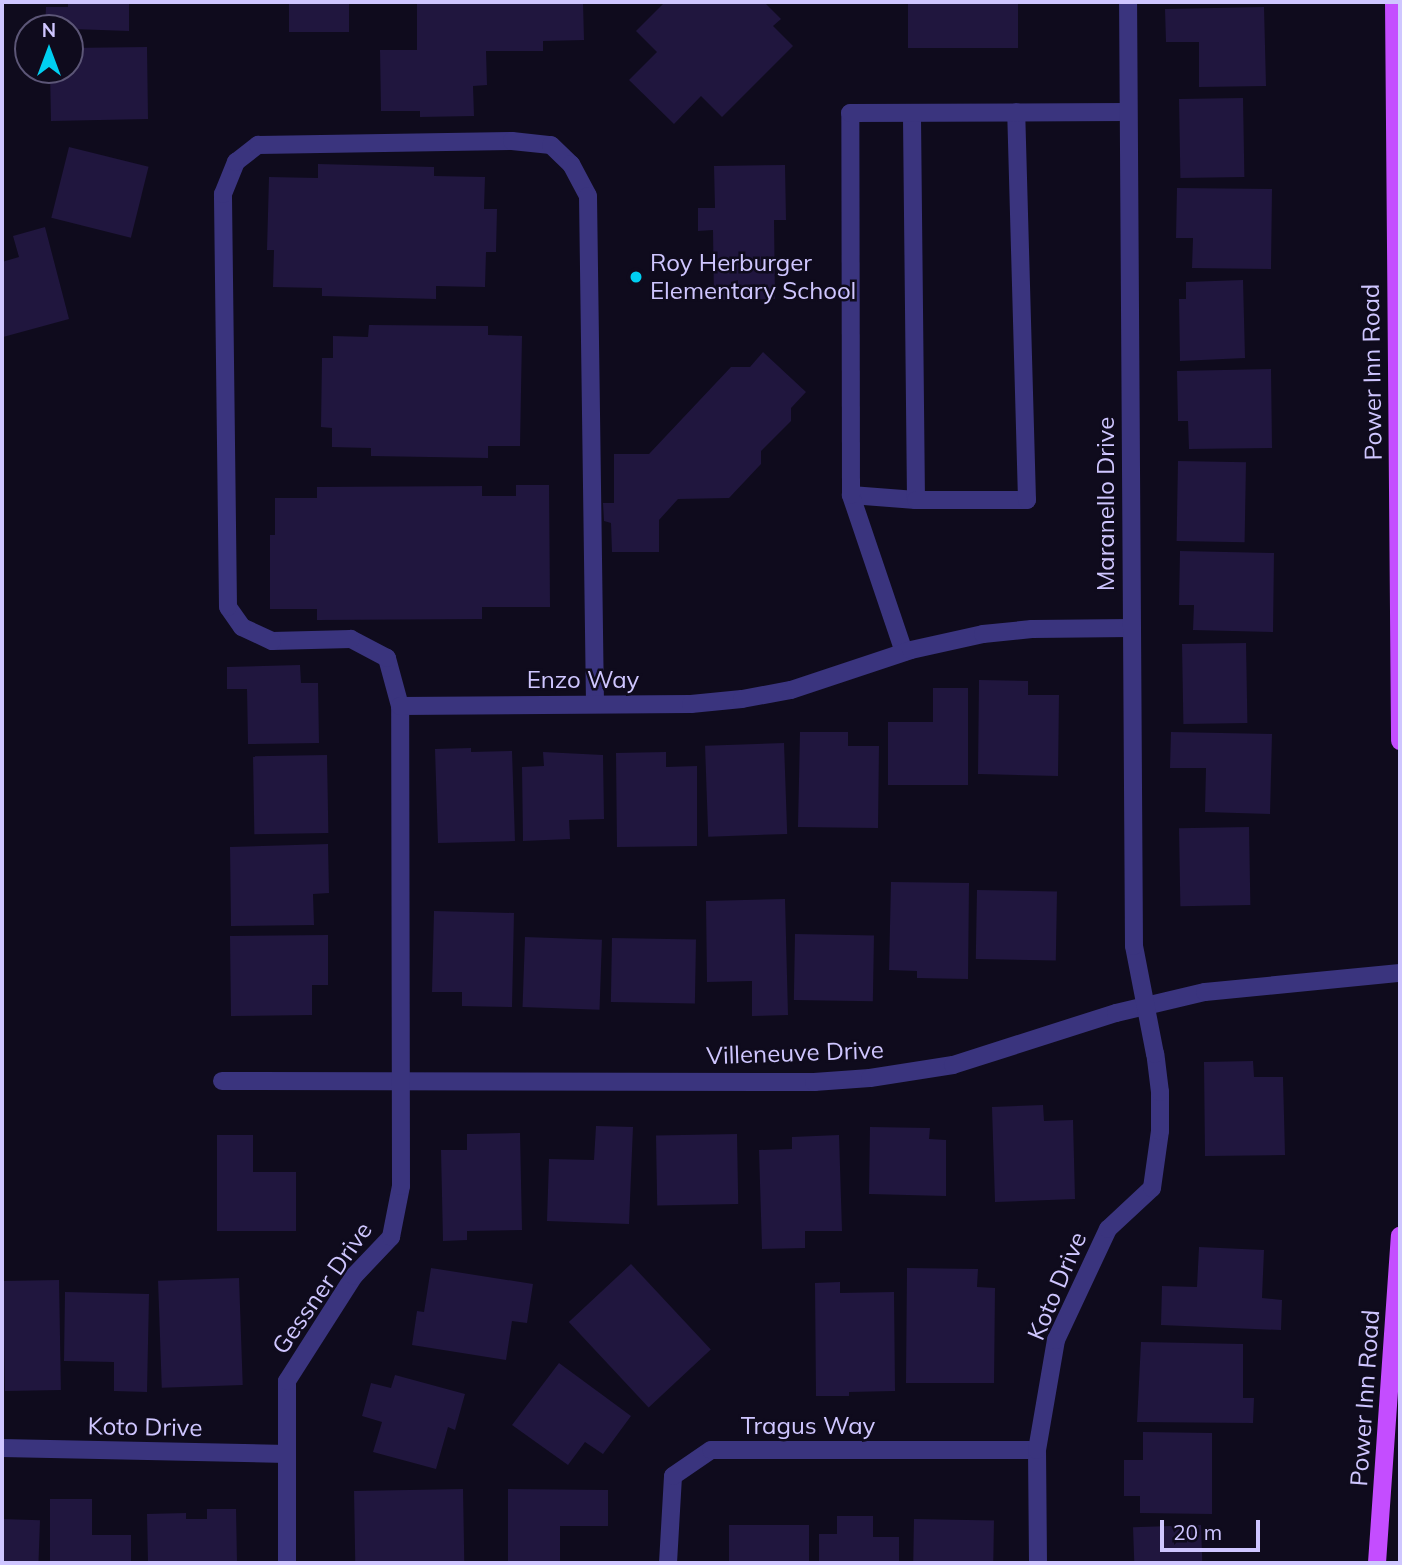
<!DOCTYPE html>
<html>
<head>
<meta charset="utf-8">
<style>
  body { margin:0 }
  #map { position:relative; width:1402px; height:1565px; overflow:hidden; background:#0f0b1d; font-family:Mulish,sans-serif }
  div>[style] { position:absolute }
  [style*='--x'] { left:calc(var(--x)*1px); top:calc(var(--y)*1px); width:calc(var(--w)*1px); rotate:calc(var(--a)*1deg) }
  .building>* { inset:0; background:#20163e; transform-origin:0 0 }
  .minor>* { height:18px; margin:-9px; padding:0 9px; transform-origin:9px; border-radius:9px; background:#3a347e }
  .major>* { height:18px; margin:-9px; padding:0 9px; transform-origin:9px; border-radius:9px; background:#c44dff }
  .dots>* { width:19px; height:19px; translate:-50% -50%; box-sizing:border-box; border:4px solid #0f0b1d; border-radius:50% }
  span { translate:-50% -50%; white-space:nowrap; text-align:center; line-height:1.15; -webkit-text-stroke:5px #0f0b1d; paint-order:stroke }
  .poi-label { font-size:24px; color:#cfc6ff }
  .left { translate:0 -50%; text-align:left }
  .street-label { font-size:24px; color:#cfc6ff }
  .frame { position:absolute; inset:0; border:4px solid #cfc6ff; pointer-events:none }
  .north { position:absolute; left:14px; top:14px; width:70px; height:70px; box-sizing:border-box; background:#0f0b1d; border:2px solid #5c5677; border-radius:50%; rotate:0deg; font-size:19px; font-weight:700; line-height:28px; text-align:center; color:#cfc6ff }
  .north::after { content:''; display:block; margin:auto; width:24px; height:32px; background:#00cff1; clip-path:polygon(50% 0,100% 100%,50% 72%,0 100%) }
  .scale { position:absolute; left:1160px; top:1520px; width:100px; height:32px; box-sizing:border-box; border:4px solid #cfc6ff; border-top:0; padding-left:9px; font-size:21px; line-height:24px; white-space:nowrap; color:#cfc6ff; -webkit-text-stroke:5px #0f0b1d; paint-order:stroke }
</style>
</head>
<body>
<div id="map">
  <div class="building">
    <i style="clip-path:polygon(68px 2px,129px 2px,129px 31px,45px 28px,46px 7px,68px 7px)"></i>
    <i style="left:289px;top:2px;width:60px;height:30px"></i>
    <i style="clip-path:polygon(417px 2px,583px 2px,584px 40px,543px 41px,543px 51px,486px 51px,487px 85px,473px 86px,474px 116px,420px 117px,420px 111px,381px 111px,380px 50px,417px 50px)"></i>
    <i style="clip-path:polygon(665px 2px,764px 2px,781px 19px,773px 26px,793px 46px,722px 117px,701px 96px,674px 124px,629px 80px,657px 52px,636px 31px)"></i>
    <i style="left:908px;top:2px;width:110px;height:46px"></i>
    <i style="clip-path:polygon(1264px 7px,1266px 86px,1199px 87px,1199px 42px,1166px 42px,1165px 9px)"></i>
    <i style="clip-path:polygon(147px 47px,148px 119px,51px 121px,50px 70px,70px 70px,70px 48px)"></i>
    <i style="left:1243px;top:98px;width:79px;height:64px;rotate:89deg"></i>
    <i style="left:69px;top:147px;width:82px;height:73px;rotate:14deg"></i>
    <i style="clip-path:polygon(318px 164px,434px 167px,434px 176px,485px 177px,484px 209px,497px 209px,496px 252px,486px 252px,485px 287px,436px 286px,436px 299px,322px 296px,322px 288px,273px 287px,274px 250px,267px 250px,269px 177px,318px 178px)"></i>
    <i style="clip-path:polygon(785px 165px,786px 220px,774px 220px,775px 299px,714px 300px,713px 230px,698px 231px,698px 208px,715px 208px,714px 166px)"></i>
    <i style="clip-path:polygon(1177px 188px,1272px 189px,1271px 269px,1192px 268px,1193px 238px,1176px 238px)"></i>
    <i style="clip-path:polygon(45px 227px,69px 319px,3px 337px,2px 262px,19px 257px,13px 236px)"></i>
    <i style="clip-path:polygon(1243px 280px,1245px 358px,1180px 361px,1179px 299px,1186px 299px,1186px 282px)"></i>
    <i style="clip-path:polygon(369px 325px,488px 326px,488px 335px,522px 336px,520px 446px,488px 446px,488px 458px,371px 456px,371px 448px,332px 447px,332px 428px,321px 427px,322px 358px,333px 358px,333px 336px,368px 337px)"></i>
    <i style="clip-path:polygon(763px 352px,806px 392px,791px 408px,791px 421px,761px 451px,761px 464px,729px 498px,678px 499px,659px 520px,659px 552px,612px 552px,611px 523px,604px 521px,603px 503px,614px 503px,614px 454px,649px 454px,731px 367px,750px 367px)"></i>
    <i style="clip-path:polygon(1271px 369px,1272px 448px,1189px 449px,1188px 421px,1178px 421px,1177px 371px)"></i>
    <i style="left:1178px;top:461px;width:68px;height:80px;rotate:1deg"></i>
    <i style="clip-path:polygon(516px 485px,549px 485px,550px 607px,482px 607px,482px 619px,317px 620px,317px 609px,270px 609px,270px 535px,275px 535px,275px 498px,317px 498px,317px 487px,482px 486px,482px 496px,516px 496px)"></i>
    <i style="clip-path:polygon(1180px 551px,1274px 553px,1273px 632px,1193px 630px,1194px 605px,1179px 605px)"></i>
    <i style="left:1246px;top:643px;width:80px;height:64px;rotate:89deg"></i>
    <i style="clip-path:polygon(300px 665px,301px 683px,318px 683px,319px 743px,248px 744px,247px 689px,227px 689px,227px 667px)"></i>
    <i style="clip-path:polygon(979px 680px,1028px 681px,1028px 695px,1059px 695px,1058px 776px,978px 774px)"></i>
    <i style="clip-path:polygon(933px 688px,968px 688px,968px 785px,888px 785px,888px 722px,933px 722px)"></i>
    <i style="clip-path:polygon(800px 732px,848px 732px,848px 746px,879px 746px,878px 828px,798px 827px)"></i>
    <i style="clip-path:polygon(1171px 732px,1272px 734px,1270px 814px,1205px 812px,1206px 768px,1170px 768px)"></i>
    <i style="left:784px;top:743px;width:91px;height:79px;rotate:88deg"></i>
    <i style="clip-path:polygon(471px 748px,471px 752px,512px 751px,515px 841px,438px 843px,435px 749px)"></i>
    <i style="clip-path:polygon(543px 752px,603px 755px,604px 819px,569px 820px,570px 839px,523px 841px,522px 767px,544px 766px)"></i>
    <i style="clip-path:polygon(666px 752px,666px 767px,697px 766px,697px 846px,617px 847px,616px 753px)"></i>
    <i style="left:327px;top:755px;width:78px;height:74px;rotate:89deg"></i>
    <i style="left:1249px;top:827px;width:78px;height:70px;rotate:89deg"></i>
    <i style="clip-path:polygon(328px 844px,329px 893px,313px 894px,314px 925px,231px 926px,230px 847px)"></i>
    <i style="clip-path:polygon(891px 882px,969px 883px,968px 979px,917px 978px,917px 971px,889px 970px)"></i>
    <i style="left:977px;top:890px;width:80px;height:69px;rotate:1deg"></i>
    <i style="clip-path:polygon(785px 899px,788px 1015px,752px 1016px,752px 981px,707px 982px,706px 901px)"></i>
    <i style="clip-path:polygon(434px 911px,514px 913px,512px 1007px,462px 1006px,462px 992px,432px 992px)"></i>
    <i style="left:795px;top:934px;width:79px;height:66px;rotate:1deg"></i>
    <i style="clip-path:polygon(328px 935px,328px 985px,312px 985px,312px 1015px,231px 1016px,230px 936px)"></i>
    <i style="left:525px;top:937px;width:77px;height:70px;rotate:2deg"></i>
    <i style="left:612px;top:938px;width:84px;height:64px;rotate:1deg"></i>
    <i style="clip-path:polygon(1253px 1061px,1254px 1077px,1283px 1077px,1285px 1155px,1205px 1156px,1204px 1062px)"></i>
    <i style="clip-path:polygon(1043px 1105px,1044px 1121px,1073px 1120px,1075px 1199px,995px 1202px,992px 1107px)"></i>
    <i style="clip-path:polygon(596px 1126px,633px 1127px,629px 1224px,547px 1221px,549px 1159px,594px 1160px)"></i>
    <i style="clip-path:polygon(870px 1127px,930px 1128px,929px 1139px,946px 1140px,946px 1196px,869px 1194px)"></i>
    <i style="clip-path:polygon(520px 1133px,522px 1230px,467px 1231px,467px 1240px,443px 1241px,441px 1150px,467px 1150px,467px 1134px)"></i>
    <i style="left:737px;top:1134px;width:70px;height:81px;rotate:89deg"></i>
    <i style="clip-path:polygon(217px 1135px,253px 1135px,253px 1172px,296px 1172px,296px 1231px,217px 1231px)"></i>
    <i style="clip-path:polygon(839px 1135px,842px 1231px,805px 1231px,805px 1248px,762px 1249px,759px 1150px,792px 1149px,792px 1137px)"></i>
    <i style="clip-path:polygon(1199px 1247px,1264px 1250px,1262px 1298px,1282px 1300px,1281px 1330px,1161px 1325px,1162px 1286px,1197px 1287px)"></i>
    <i style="left:631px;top:1264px;width:117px;height:85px;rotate:47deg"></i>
    <i style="clip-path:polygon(431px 1268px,533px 1284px,527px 1323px,512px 1321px,506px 1360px,412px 1345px,417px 1311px,424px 1312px)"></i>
    <i style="clip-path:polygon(907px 1268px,978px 1269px,977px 1287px,995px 1288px,994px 1383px,906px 1383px)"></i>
    <i style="left:239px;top:1278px;width:107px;height:81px;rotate:88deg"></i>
    <i style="left:59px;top:1280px;width:110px;height:56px;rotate:89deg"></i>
    <i style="clip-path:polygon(840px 1282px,840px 1293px,894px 1292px,895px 1391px,849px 1392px,849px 1396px,816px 1396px,815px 1283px)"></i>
    <i style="clip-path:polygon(65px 1292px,149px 1294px,147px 1392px,114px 1391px,114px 1362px,64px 1361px)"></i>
    <i style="clip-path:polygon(1141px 1342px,1243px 1344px,1243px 1398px,1254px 1398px,1253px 1423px,1137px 1422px)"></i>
    <i style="clip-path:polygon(559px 1363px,631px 1416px,603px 1454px,585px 1442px,568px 1465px,512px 1425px)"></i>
    <i style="clip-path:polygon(395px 1375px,465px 1394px,455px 1430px,448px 1427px,436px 1469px,373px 1452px,382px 1422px,362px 1416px,371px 1383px,391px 1388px)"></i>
    <i style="clip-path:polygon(1143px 1432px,1212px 1433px,1212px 1514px,1140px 1513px,1140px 1496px,1124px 1496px,1124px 1460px,1143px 1460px)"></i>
    <i style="left:463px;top:1489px;width:74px;height:109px;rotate:89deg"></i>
    <i style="clip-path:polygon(508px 1489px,608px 1490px,608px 1526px,560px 1526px,560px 1563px,508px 1563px)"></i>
    <i style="clip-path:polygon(50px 1499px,92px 1499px,92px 1535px,131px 1535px,131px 1563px,50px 1563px)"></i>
    <i style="clip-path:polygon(207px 1509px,236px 1509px,237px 1563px,148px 1563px,147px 1514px,186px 1513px,186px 1519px,207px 1519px)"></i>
    <i style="clip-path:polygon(837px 1516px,873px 1516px,873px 1537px,899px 1537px,899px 1563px,819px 1563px,819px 1534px,837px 1534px)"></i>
    <i style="left:2px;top:1519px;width:38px;height:44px;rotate:2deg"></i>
    <i style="left:914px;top:1519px;width:80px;height:44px;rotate:1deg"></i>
    <i style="left:809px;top:1525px;width:38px;height:80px;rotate:90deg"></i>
    <i style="left:1201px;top:1525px;width:38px;height:68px;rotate:88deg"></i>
  </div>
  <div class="minor">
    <i style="--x:851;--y:495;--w:65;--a:4.4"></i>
    <i style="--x:916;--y:500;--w:387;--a:-90.6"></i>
    <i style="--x:916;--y:500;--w:111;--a:0"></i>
    <i style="--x:1027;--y:500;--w:388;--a:-91.6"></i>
    <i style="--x:904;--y:652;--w:166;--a:-108.7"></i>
    <i style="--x:851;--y:495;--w:382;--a:-90.1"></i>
    <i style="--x:850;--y:113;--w:278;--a:-0.2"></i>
    <i style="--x:400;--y:706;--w:50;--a:-105.2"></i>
    <i style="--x:387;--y:658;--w:41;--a:-152.2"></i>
    <i style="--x:351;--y:639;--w:79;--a:178.5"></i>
    <i style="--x:272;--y:641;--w:33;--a:-155"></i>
    <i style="--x:242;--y:627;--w:24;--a:-125"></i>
    <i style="--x:228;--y:607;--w:413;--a:-90.7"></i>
    <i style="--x:223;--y:194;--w:35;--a:-68"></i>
    <i style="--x:236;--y:162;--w:28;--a:-38"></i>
    <i style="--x:258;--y:145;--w:254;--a:-0.9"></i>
    <i style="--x:512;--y:141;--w:39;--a:6"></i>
    <i style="--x:551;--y:145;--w:28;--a:44"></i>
    <i style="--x:571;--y:164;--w:36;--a:62"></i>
    <i style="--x:588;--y:196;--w:508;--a:89.21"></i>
    <i style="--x:222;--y:1081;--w:592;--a:0.1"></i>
    <i style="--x:814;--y:1082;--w:56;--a:-4.1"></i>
    <i style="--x:870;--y:1078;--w:84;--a:-8.9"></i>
    <i style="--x:953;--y:1065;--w:171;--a:-17.7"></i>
    <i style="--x:1116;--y:1013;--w:91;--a:-13.3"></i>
    <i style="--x:1205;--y:992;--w:196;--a:-5.6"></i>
    <i style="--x:2;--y:1448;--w:285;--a:1.2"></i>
    <i style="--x:287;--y:1563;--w:182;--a:-90"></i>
    <i style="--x:287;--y:1381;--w:125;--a:-57.5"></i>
    <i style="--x:354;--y:1276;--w:54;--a:-46.5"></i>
    <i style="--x:391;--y:1237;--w:52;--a:-78.9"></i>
    <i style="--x:401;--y:1186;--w:480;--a:-90.1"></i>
    <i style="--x:400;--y:706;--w:291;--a:-0.4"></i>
    <i style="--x:691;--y:704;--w:51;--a:-5.6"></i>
    <i style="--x:742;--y:699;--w:50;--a:-10.4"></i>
    <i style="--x:791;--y:690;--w:126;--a:-18.4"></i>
    <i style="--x:911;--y:650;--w:74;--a:-12.5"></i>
    <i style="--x:983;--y:634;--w:49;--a:-5.8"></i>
    <i style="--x:1032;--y:629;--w:99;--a:-0.6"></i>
    <i style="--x:668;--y:1563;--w:87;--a:-86.7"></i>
    <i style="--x:673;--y:1476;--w:46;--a:-34.4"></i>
    <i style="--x:711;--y:1450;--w:326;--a:0"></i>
    <i style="--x:1038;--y:1563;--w:113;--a:-90.5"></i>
    <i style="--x:1037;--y:1450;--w:112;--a:-80.2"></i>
    <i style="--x:1056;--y:1340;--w:123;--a:-64.9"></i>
    <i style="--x:1108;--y:1229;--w:60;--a:-43"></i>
    <i style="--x:1152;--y:1188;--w:58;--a:-82"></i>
    <i style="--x:1160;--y:1131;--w:39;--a:-90"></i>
    <i style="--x:1160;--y:1092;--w:38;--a:-97"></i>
    <i style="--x:1155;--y:1054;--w:110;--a:-101"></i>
    <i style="--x:1134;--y:946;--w:944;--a:-90.36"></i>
  </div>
  <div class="major">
    <i style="--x:1394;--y:2;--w:739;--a:89.53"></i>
    <i style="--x:1377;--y:1563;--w:328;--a:-86"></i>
  </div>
  <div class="dots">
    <i style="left:636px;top:277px;background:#00cff1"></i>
  </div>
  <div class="poi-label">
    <span class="left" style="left:650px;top:277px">Roy Herburger<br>Elementary School</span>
  </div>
  <div class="street-label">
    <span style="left:1372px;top:372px;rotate:-91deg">Power Inn Road</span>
    <span style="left:1106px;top:504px;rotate:-90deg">Maranello Drive</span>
    <span style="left:583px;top:680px">Enzo Way</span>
    <span style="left:795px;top:1053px;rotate:-2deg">Villeneuve Drive</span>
    <span style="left:1057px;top:1286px;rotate:-67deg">Koto Drive</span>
    <span style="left:322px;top:1288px;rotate:-55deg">Gessner Drive</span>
    <span style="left:1365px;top:1398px;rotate:-86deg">Power Inn Road</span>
    <span style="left:808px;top:1426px">Tragus Way</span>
    <span style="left:145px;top:1427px;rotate:1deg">Koto Drive</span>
  </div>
  <div class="frame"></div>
  <div class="north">N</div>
  <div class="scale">20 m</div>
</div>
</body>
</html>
